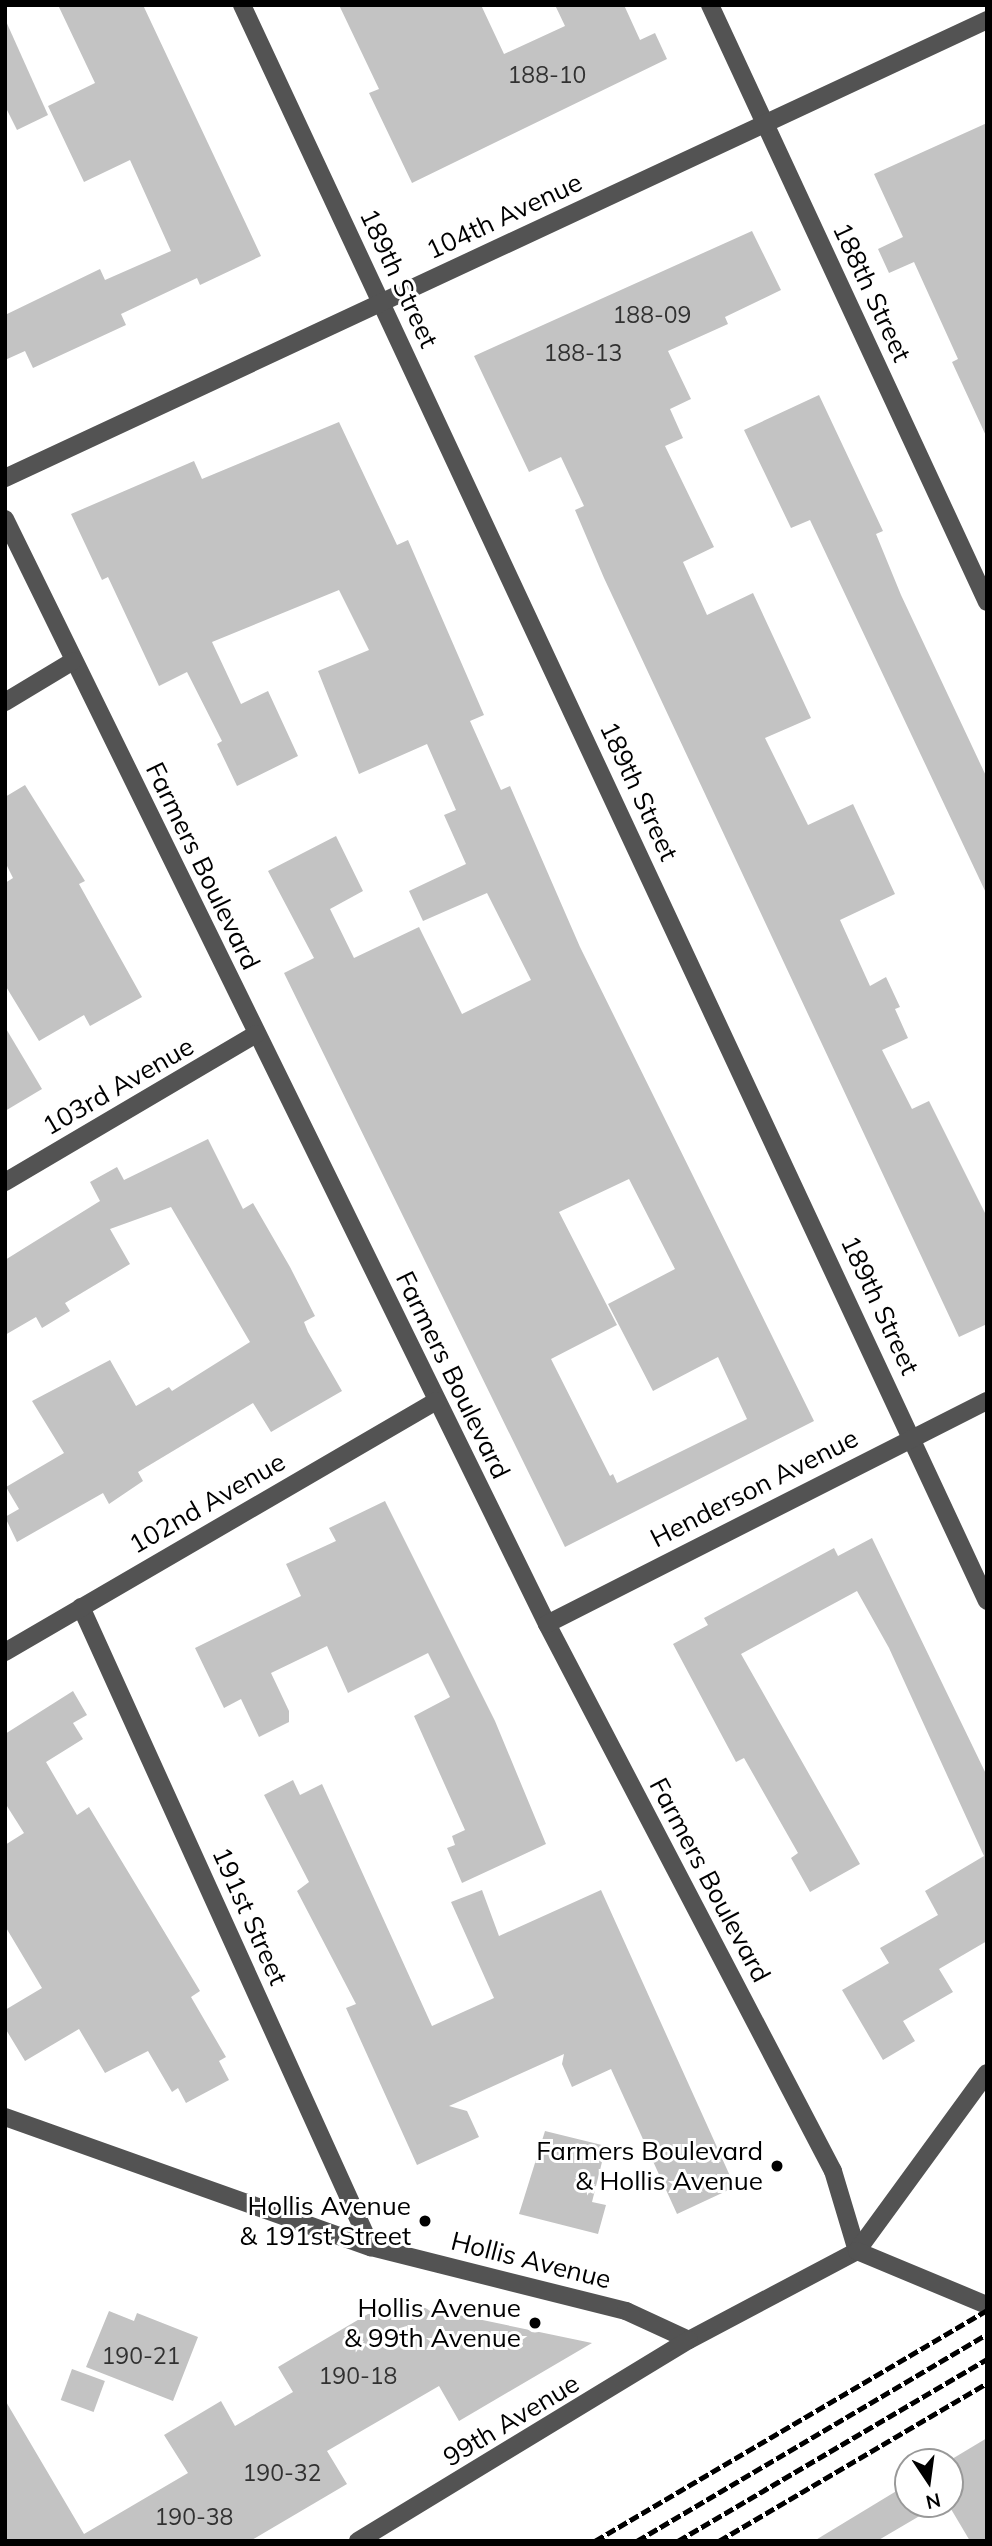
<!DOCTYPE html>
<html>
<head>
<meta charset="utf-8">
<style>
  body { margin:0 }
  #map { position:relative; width:992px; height:2546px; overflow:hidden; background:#fff; font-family:Mulish,sans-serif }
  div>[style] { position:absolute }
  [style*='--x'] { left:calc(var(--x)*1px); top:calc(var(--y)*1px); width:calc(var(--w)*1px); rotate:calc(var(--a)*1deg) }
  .building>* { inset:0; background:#c3c3c3; transform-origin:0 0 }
  .minor>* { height:18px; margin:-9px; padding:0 9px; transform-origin:9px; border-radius:9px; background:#535353 }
  .rail>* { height:5px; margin-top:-2.5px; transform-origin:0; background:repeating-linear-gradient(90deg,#000 0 10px,transparent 0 13.5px) }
  .dots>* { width:19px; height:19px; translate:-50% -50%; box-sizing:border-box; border:4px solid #fff; border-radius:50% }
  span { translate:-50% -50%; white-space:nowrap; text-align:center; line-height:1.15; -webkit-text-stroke:6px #fff; paint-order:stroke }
  .number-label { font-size:23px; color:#313131 }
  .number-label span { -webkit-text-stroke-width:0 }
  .street-label { font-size:26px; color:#000 }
  .poi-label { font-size:26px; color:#000 }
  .right { translate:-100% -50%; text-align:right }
  .frame { position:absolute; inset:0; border:7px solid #000; pointer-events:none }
  .north { position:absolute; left:894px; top:2448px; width:70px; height:70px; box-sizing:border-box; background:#fff; border:2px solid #999; border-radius:50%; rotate:167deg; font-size:19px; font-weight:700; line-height:28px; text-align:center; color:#000 }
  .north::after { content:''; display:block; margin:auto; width:24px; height:32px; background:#000; clip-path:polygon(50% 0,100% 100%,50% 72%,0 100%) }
</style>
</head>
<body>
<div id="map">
  <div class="building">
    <i style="clip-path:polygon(58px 5px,143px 5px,261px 256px,200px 285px,197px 278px,121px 314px,126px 325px,33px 368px,25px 351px,5px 360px,5px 315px,100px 269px,105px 280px,171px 251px,130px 160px,84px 182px,48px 106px,95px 83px)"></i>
    <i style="clip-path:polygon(339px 5px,481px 5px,504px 54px,565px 26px,555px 5px,624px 5px,640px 40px,655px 33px,667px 59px,412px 183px,369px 93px,379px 89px)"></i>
    <i style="clip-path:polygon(5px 19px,48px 115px,17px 130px,5px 106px)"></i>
    <i style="clip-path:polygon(987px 123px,987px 438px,952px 362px,958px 359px,914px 262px,889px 273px,878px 249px,903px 237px,874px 174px)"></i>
    <i style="clip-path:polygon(752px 231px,781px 290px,725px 317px,728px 324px,668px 351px,691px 399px,670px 409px,683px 438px,665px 446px,714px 547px,683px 562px,707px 615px,753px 593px,811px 718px,765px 738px,808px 825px,853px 804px,895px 894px,840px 920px,870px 986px,886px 977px,900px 1007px,895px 1009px,908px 1038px,882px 1050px,912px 1109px,929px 1101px,987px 1217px,987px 1324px,959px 1337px,604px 578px,575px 510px,584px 506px,561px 457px,529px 472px,474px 356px)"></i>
    <i style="clip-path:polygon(819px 395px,883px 531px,876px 534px,901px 595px,987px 778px,987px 895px,810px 520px,791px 528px,744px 430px)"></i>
    <i style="clip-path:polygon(evenodd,339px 422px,397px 545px,408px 540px,484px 715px,470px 721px,501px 790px,510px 786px,580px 947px,814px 1421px,565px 1547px,284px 973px,314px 958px,268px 871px,336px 836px,363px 891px,330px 909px,354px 958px,419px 927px,462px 1014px,531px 980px,487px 893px,423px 921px,409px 891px,466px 864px,444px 815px,456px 810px,427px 744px,359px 774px,318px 671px,369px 650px,339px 590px,212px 642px,241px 704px,268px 691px,298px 756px,237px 786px,217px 744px,222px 741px,187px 672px,159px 686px,108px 577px,102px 580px,71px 514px,194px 461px,202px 479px,339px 422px,629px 1179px,675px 1269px,608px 1304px,653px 1391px,718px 1357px,747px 1419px,617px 1483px,613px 1474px,610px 1476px,551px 1359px,617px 1325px,559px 1212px,629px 1179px)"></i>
    <i style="clip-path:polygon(25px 785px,85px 881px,79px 884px,142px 997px,90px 1026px,84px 1015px,39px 1041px,5px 985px,5px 883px,13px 878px,5px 862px,5px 797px)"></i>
    <i style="clip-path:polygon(5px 1027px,42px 1089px,5px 1111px)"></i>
    <i style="clip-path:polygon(208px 1139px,243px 1209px,253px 1203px,290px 1267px,315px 1316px,304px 1322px,308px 1332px,342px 1391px,271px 1432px,253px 1403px,138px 1472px,143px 1481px,109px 1504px,103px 1493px,17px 1542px,5px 1517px,19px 1509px,6px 1487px,64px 1453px,32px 1401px,110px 1360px,136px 1406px,169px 1387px,172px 1391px,250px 1342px,171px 1207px,110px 1229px,130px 1264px,65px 1303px,70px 1311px,42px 1328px,36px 1317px,5px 1335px,5px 1260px,100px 1201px,90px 1182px,117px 1167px,124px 1180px)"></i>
    <i style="clip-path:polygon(385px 1501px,495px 1721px,546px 1844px,462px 1883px,447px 1848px,455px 1845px,452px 1836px,465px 1830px,414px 1716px,450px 1697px,428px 1653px,348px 1693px,327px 1646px,271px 1673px,289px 1711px,289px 1722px,259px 1737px,241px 1699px,224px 1708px,195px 1648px,301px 1596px,286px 1564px,336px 1541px,329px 1528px)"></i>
    <i style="clip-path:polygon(872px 1538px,987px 1776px,987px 1941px,939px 1969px,953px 1992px,903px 2021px,915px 2041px,883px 2060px,842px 1990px,889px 1963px,880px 1948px,938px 1915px,925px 1891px,984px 1856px,889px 1648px,857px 1591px,741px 1654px,860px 1864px,810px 1892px,791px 1858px,798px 1853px,744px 1758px,736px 1762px,673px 1644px,708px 1625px,704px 1618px,834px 1548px,838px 1556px)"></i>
    <i style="clip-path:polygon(73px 1691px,87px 1715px,73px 1723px,83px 1739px,46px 1762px,77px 1815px,89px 1807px,200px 1991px,191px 1997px,226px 2057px,219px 2061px,229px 2080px,186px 2103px,178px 2088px,172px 2092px,148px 2051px,105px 2073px,79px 2029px,25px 2061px,5px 2028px,5px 2010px,42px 1988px,5px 1926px,5px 1845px,24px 1833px,5px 1803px,5px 1734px)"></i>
    <i style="clip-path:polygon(293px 1780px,300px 1795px,322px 1784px,432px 2026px,494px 1998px,451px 1902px,482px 1890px,499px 1936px,601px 1890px,735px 2187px,677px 2214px,611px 2069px,572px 2087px,562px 2064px,564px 2054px,449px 2106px,467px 2111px,479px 2137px,417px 2165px,346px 2008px,356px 2004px,297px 1891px,309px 1882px,264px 1795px)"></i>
    <i style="clip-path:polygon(545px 2131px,606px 2146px,592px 2202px,606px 2205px,598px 2234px,519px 2214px)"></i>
    <i style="clip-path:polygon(401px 2303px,592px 2343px,459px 2421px,439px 2386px,327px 2451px,347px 2484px,250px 2541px,5px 2541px,5px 2400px,84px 2534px,188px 2473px,164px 2435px,221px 2401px,235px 2426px,293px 2392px,278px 2367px,368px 2314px,395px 2313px)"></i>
    <i style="clip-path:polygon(109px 2311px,134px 2321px,137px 2313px,198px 2337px,173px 2401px,86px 2367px)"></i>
    <i style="left:72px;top:2369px;width:35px;height:33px;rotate:20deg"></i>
    <i style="clip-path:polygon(987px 2438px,987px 2541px,970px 2541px,948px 2504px,947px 2462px)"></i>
    <i style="clip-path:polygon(908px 2484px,908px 2504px,940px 2504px,877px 2541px,814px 2541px)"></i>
  </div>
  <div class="minor">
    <i style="--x:242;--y:5;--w:1761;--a:64.98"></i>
    <i style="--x:710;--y:5;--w:658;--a:65.11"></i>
    <i style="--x:5;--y:478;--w:1084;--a:-25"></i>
    <i style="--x:5;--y:519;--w:1231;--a:63.87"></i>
    <i style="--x:547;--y:1624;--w:617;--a:62.4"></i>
    <i style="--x:833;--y:2171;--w:84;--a:73.3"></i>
    <i style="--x:5;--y:702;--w:79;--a:-31.1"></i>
    <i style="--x:5;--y:1182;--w:291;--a:-30.5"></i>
    <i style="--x:81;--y:1607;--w:703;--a:65.62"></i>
    <i style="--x:547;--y:1624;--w:493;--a:-26.9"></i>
    <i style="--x:5;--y:1652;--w:499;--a:-30.2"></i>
    <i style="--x:5;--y:2117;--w:388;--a:19.6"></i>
    <i style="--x:371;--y:2247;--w:263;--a:14.1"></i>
    <i style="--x:626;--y:2311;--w:69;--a:24.7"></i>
    <i style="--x:689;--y:2340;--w:190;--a:-27.9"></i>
    <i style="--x:857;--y:2251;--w:220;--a:-53.9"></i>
    <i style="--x:857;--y:2251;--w:141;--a:22.6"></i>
    <i style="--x:358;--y:2541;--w:387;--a:-31.3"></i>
  </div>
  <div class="rail">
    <i style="--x:595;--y:2541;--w:455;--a:-30.5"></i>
    <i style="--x:637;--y:2541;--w:407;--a:-30.6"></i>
    <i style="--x:678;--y:2541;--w:359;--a:-30.5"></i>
    <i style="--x:719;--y:2541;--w:311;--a:-30.5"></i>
  </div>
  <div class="dots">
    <i style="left:777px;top:2166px;background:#000"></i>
    <i style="left:425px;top:2221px;background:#000"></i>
    <i style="left:535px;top:2323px;background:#000"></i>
  </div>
  <div class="number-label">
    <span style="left:547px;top:75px">188-10</span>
    <span style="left:652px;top:315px">188-09</span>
    <span style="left:583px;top:353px">188-13</span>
    <span style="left:141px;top:2356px">190-21</span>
    <span style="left:358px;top:2376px">190-18</span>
    <span style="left:282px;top:2473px">190-32</span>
    <span style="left:194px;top:2517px">190-38</span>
  </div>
  <div class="street-label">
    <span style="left:504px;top:216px;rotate:-25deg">104th Avenue</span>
    <span style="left:399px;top:278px;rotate:65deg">189th Street</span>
    <span style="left:872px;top:292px;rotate:65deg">188th Street</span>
    <span style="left:639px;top:791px;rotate:65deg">189th Street</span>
    <span style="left:203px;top:866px;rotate:64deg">Farmers Boulevard</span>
    <span style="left:118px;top:1086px;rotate:-30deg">103rd Avenue</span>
    <span style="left:880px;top:1305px;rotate:65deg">189th Street</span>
    <span style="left:453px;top:1375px;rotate:64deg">Farmers Boulevard</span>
    <span style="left:754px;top:1488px;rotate:-27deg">Henderson Avenue</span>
    <span style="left:207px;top:1503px;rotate:-30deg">102nd Avenue</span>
    <span style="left:710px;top:1880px;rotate:62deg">Farmers Boulevard</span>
    <span style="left:250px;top:1916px;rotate:66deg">191st Street</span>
    <span style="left:531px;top:2260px;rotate:14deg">Hollis Avenue</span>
    <span style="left:511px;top:2420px;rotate:-31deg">99th Avenue</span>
  </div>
  <div class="poi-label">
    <span class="right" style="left:763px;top:2166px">Farmers Boulevard<br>&amp; Hollis Avenue</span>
    <span class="right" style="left:411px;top:2221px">Hollis Avenue<br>&amp; 191st Street</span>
    <span class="right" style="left:521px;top:2323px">Hollis Avenue<br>&amp; 99th Avenue</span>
  </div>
  <div class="frame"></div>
  <div class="north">N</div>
</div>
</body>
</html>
